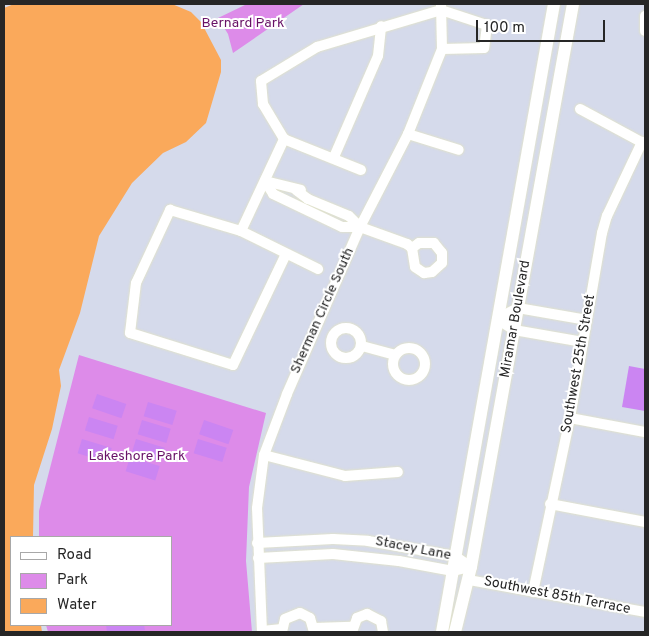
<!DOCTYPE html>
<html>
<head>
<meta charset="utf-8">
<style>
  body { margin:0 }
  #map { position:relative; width:649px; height:636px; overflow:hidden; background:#d5daeb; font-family:Overpass,sans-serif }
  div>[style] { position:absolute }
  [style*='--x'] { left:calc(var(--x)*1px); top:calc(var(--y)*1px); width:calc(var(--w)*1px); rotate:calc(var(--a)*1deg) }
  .green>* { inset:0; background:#dd8be9 }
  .pitch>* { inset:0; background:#cb85f2; transform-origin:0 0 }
  .water>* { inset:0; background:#faa95b }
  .roads { filter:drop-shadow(0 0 1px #e1e2cb) drop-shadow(0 0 1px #e1e2cb) }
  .minor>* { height:10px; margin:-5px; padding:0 5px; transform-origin:5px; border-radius:5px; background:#fff }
  .minor>.ring { margin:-5px; padding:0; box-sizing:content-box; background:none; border:10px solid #fff; border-radius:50% }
  .tertiary>* { height:12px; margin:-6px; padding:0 6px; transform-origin:6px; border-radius:6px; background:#fff }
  span { translate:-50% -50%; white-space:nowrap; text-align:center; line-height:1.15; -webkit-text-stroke:4px #fff; paint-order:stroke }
  .park-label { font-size:14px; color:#681267 }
  .street-label { font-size:14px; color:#262626 }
  .frame { position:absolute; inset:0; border:5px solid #262626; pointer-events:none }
  .legend { position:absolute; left:10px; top:536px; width:162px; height:90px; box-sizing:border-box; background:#fff; border:1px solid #a8a8a8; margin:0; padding:6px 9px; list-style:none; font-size:15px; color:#262626 }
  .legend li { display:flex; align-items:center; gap:10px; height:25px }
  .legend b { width:25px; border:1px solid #a8a8a8 }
  .scale { position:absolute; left:476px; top:20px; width:129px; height:22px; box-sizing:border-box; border:2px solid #262626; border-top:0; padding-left:6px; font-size:15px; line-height:18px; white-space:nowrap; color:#262626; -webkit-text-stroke:4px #fff; paint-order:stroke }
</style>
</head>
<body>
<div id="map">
  <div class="green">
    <i style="clip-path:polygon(247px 4px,304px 4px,233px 53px,228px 34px,218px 18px)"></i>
    <i style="clip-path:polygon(79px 355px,266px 413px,249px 487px,246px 561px,252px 632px,48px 632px,46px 625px,171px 625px,171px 537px,39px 537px,39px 511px)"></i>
  </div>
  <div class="pitch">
    <i style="clip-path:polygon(629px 366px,645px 369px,645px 411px,622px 407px)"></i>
    <i style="left:97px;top:394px;width:31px;height:15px;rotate:19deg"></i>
    <i style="left:148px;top:402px;width:30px;height:15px;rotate:17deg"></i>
    <i style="left:89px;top:417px;width:30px;height:14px;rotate:17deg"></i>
    <i style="left:142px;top:420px;width:30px;height:15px;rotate:17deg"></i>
    <i style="left:204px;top:420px;width:31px;height:15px;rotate:19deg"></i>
    <i style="left:82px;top:439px;width:31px;height:15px;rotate:17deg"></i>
    <i style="left:136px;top:439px;width:30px;height:14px;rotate:17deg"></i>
    <i style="left:198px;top:439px;width:30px;height:15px;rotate:17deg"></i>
    <i style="left:130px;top:457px;width:31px;height:15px;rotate:17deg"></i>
    <i style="clip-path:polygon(106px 625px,144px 625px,145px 630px,107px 632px)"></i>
  </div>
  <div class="water">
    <i style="clip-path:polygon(14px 4px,172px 4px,191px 12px,201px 22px,221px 60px,221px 72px,206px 123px,186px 142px,163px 153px,132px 183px,99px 236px,80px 313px,59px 370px,61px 386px,52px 429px,34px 485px,33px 537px,11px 537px,11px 625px,41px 625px,42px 632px,4px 632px,4px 8px)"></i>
  </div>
  <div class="roads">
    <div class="minor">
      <i style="--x:645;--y:16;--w:15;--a:90"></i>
      <i style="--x:580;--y:109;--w:74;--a:28.3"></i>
      <i style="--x:408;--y:134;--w:53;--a:17.4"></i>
      <i style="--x:334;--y:157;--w:110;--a:-66.5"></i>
      <i style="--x:378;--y:56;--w:30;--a:-84"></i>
      <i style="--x:361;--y:170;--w:83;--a:-158.1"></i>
      <i style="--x:284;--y:139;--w:41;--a:-121"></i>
      <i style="--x:263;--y:104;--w:23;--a:-95"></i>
      <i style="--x:261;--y:81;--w:66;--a:-31.3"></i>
      <i style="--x:317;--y:47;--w:129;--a:-16.6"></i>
      <i style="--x:441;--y:10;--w:48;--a:18.1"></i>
      <i style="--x:487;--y:25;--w:23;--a:97"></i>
      <i style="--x:484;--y:48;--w:42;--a:178.6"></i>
      <i style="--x:265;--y:181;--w:15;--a:58"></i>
      <i style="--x:273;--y:194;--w:76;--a:25.6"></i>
      <i style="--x:342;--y:227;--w:18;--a:0"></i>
      <i style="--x:360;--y:227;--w:50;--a:19.9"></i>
      <i style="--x:407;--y:244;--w:6;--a:39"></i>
      <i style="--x:412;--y:248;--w:19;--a:81"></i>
      <i style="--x:415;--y:267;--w:11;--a:34"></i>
      <i style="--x:424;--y:273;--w:8;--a:-7"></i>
      <i style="--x:432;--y:272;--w:13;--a:-42"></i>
      <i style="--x:442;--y:263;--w:10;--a:-90"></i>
      <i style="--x:442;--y:253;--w:13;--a:-129"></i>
      <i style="--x:434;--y:243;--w:15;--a:180"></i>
      <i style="--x:419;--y:243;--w:9;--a:144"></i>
      <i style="--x:265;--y:181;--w:37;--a:14"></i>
      <i style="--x:296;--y:190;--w:15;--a:37"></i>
      <i style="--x:308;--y:199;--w:44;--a:22.5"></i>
      <i style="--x:349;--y:216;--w:16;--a:45"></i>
      <i style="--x:241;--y:231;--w:102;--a:-64.9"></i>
      <i style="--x:286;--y:254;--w:123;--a:115.5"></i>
      <i style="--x:233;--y:365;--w:108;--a:-162.7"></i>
      <i style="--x:130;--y:333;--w:50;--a:-83.2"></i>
      <i style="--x:136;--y:283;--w:81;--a:-65"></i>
      <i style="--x:170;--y:210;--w:74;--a:16.5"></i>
      <i style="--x:241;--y:231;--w:86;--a:26.3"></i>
      <i class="ring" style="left:331px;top:328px;width:20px;height:20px"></i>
      <i style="--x:583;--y:342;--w:70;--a:-170.1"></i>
      <i style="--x:514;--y:330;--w:20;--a:-147"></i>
      <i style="--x:497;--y:319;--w:24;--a:-28"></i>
      <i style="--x:518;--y:308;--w:70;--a:9.9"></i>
      <i style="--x:362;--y:346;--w:34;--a:15"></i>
      <i class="ring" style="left:393px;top:348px;width:22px;height:22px"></i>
      <i style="--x:570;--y:418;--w:76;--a:10.6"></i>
      <i style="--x:264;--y:455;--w:84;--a:14.5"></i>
      <i style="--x:345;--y:476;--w:53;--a:-4.3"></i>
      <i style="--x:550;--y:504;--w:97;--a:10.7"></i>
      <i style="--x:257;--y:543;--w:76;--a:-3"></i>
      <i style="--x:333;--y:539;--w:35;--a:3"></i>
      <i style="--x:368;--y:541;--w:88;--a:9.8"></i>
      <i style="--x:455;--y:556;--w:19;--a:35"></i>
      <i style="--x:258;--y:558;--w:75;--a:-3.1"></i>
      <i style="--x:333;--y:554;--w:66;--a:6.1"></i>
      <i style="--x:399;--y:561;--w:55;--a:10.5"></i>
      <i style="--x:453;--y:571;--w:18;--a:-13"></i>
      <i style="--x:469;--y:580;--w:179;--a:10.3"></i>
      <i style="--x:533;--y:592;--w:178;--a:-78"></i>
      <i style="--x:570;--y:418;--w:188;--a:-80.2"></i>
      <i style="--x:602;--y:233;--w:18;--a:-74"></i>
      <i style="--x:607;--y:216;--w:82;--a:-64.7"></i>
      <i style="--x:314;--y:628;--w:38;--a:-2"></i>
      <i style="--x:262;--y:631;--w:20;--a:-6"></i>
      <i style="--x:262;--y:632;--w:124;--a:-92.3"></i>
      <i style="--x:257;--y:508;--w:53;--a:-82.5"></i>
      <i style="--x:264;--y:455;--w:65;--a:-69.3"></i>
      <i style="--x:287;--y:394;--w:182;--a:-66.4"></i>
      <i style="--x:360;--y:227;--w:105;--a:-62.7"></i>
      <i style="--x:408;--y:134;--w:92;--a:-68.2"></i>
      <i style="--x:442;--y:49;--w:45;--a:-91.3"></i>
      <i style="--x:282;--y:632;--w:13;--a:-77"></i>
      <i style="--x:285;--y:619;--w:16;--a:-22"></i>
      <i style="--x:300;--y:613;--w:11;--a:27"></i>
      <i style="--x:310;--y:618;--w:15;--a:74"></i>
      <i style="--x:352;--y:632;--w:15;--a:-70"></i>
      <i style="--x:357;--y:618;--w:11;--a:-22"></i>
      <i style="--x:367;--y:614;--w:16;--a:27"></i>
      <i style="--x:381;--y:621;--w:11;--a:80"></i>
    </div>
    <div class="tertiary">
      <i style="--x:442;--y:632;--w:638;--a:-79.89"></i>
      <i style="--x:455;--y:632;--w:67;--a:-76.2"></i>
      <i style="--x:471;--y:567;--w:572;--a:-79.73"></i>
    </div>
  </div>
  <div class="park-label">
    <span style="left:243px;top:24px">Bernard Park</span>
    <span style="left:137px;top:457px">Lakeshore Park</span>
  </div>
  <div class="street-label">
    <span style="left:323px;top:311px;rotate:-66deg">Sherman Circle South</span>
    <span style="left:516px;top:319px;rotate:-80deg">Miramar Boulevard</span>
    <span style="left:579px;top:364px;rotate:-80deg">Southwest 25th Street</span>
    <span style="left:413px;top:549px;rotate:11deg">Stacey Lane</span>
    <span style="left:557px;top:596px;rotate:11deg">Southwest 85th Terrace</span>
  </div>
  <div class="frame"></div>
  <ul class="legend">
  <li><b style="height:6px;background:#fff"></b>Road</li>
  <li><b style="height:14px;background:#dd8be9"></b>Park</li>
  <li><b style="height:14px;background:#faa95b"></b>Water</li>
  </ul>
  <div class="scale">100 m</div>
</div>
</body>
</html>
